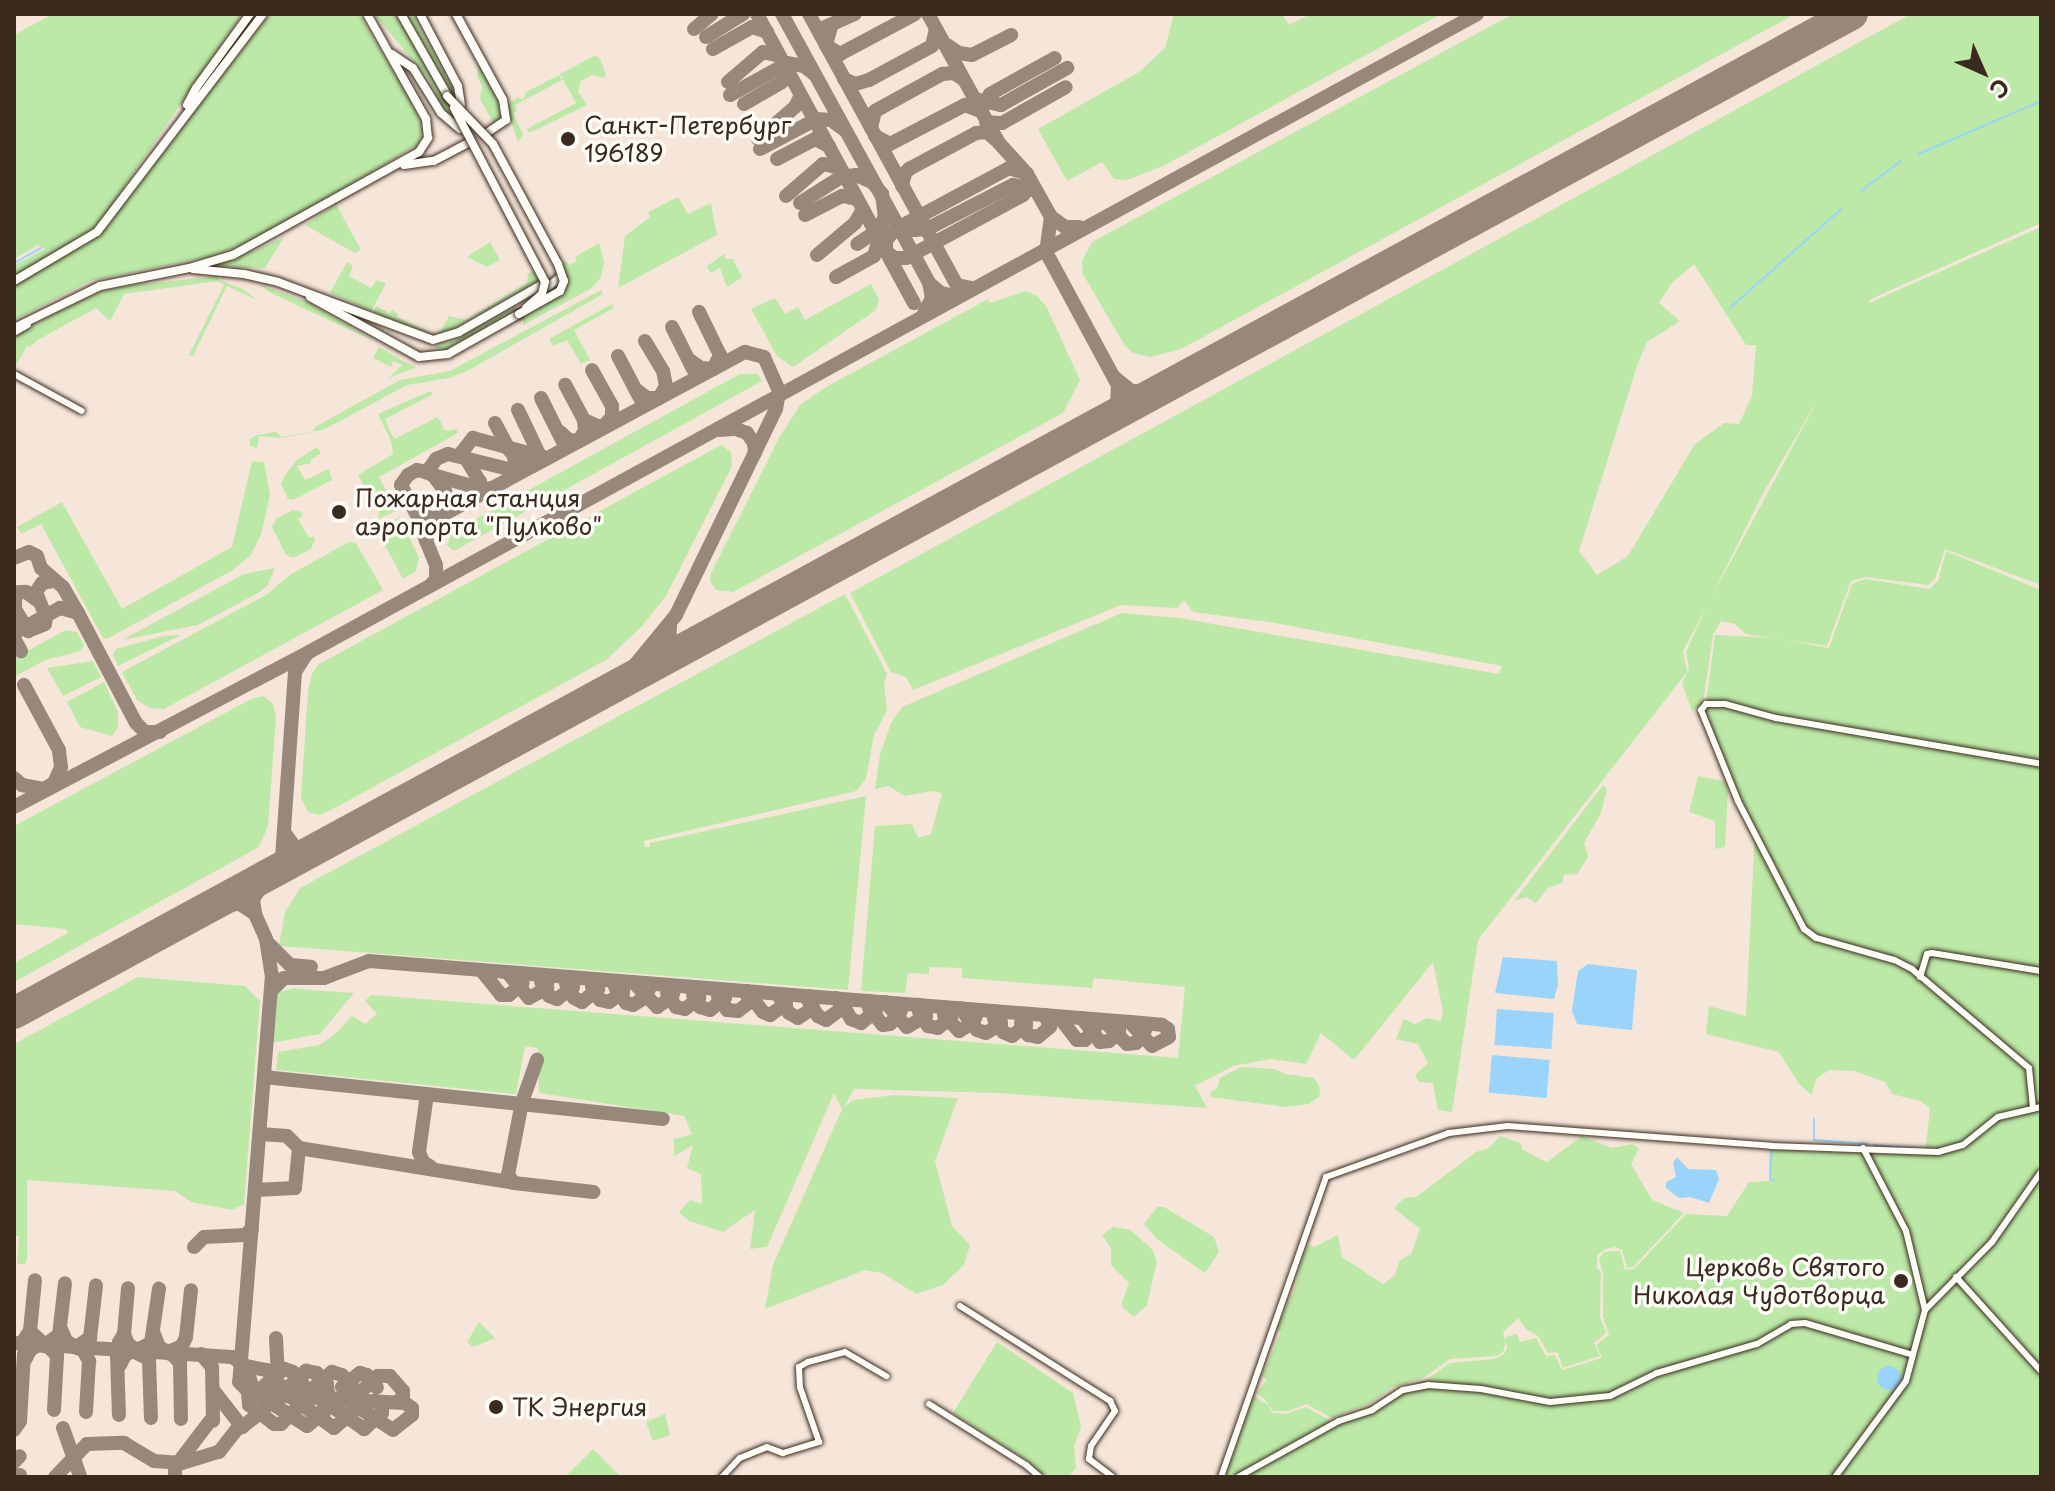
<!DOCTYPE html>
<html>
<head>
<meta charset="utf-8">
<style>
  body { margin:0 }
  #map { position:relative; width:2055px; height:1491px; overflow:hidden; background:#f6e6da; font-family:"Playpen Sans",sans-serif }
  div>[style] { position:absolute }
  [style*='--x'] { left:calc(var(--x)*1px); top:calc(var(--y)*1px); width:calc(var(--w)*1px); rotate:calc(var(--a)*1deg) }
  .green>* { inset:0; background:#bce9a7 }
  .water>* { inset:0; background:#9ad4fa; transform-origin:0 0 }
  .round { border-radius:50% }
  .stream>* { height:2px; margin:-1px; padding:0 1px; transform-origin:1px; border-radius:1px; background:#9ad4fa }
  .taxiway>* { height:14px; margin:-7px; padding:0 7px; transform-origin:7px; border-radius:7px; background:#98887c }
  .runway>* { height:32px; margin:-16px; padding:0 16px; transform-origin:16px; border-radius:16px; background:#98887c }
  .roads { filter:drop-shadow(0 0 2px #3b2a1e) drop-shadow(0 0 2px #3b2a1e) }
  .street>* { height:6px; margin:-3px; padding:0 3px; transform-origin:3px; border-radius:3px; background:#fdfcf7 }
  .secondary>* { height:8px; margin:-4px; padding:0 4px; transform-origin:4px; border-radius:4px; background:#fdfcf7 }
  .bridges { filter:drop-shadow(0 0 2px #3b2a1e) drop-shadow(0 0 2px #3b2a1e) }
  .secondary-bridge>* { height:8px; margin:-4px; padding:0 4px; transform-origin:4px; border-radius:4px; background:#fdfcf7 }
  .dots>* { width:22px; height:22px; translate:-50% -50%; box-sizing:border-box; border:4px solid #fdfcf7; border-radius:50% }
  span { translate:-50% -50%; white-space:nowrap; text-align:center; line-height:1.15; -webkit-text-stroke:7px #fdfcf7; paint-order:stroke }
  .poi-label { font-size:24px; color:#3b2a1e }
  .left { translate:0 -50%; text-align:left }
  .right { translate:-100% -50%; text-align:right }
  .frame { position:absolute; inset:0; border:16px solid #3b2a1e; pointer-events:none }
  .north { position:absolute; left:1943px; top:32px; width:80px; height:80px; -webkit-text-stroke:6px #fdfcf7; paint-order:stroke; rotate:135deg; font-size:22px; font-weight:700; line-height:32px; text-align:center; color:#3b2a1e }
  .north::after { content:''; display:block; margin:auto; width:28px; height:36px; background:#3b2a1e; clip-path:polygon(50% 0,100% 100%,50% 72%,0 100%) }
</style>
</head>
<body>
<div id="map">
  <div class="green">
    <i style="clip-path:polygon(53px 14px,242px 14px,101px 221px,84px 236px,14px 276px,14px 265px,45px 249px,38px 245px,14px 259px,14px 35px)"></i>
    <i style="clip-path:polygon(270px 14px,359px 14px,418px 114px,423px 129px,419px 144px,255px 241px,209px 257px,90px 281px,14px 320px,14px 284px,97px 237px)"></i>
    <i style="clip-path:polygon(374px 14px,395px 14px,407px 33px,415px 29px,406px 14px,413px 14px,459px 98px,458px 126px,444px 112px,428px 78px)"></i>
    <i style="clip-path:polygon(1174px 14px,1282px 14px,1289px 25px,1311px 14px,1441px 14px,1165px 165px,1127px 180px,1114px 179px,1102px 162px,1067px 181px,1038px 129px,1139px 72px,1165px 48px)"></i>
    <i style="clip-path:polygon(1513px 14px,1795px 14px,1181px 349px,1150px 357px,1133px 353px,1125px 346px,1083px 274px,1082px 261px,1092px 242px)"></i>
    <i style="clip-path:polygon(evenodd,1911px 14px,2041px 14px,2041px 223px,1871px 299px,1866px 308px,1869px 303px,2041px 227px,2041px 585px,1945px 549px,1935px 579px,1928px 585px,1865px 577px,1851px 581px,1827px 646px,1746px 634px,1735px 624px,1721px 621px,1713px 635px,1703px 703px,1692px 711px,1682px 683px,1689px 668px,1686px 652px,1706px 608px,1683px 651px,1687px 672px,1478px 940px,1452px 1112px,1438px 1110px,1433px 1083px,1419px 1082px,1415px 1075px,1428px 1063px,1418px 1044px,1396px 1039px,1404px 1019px,1415px 1024px,1427px 1018px,1441px 1021px,1443px 1012px,1433px 962px,1354px 1060px,1321px 1033px,1306px 1064px,1271px 1059px,1233px 1066px,1195px 1086px,1207px 1108px,997px 1093px,854px 1089px,844px 1107px,853px 1100px,895px 1095px,958px 1098px,935px 1161px,952px 1226px,970px 1245px,964px 1265px,943px 1285px,916px 1294px,882px 1273px,865px 1270px,765px 1309px,773px 1265px,842px 1109px,834px 1093px,767px 1247px,750px 1249px,755px 1210px,723px 1232px,689px 1221px,679px 1212px,690px 1200px,702px 1204px,701px 1174px,687px 1168px,693px 1145px,674px 1156px,674px 1139px,692px 1134px,684px 1116px,539px 1093px,538px 1048px,525px 1046px,516px 1094px,276px 1070px,278px 1052px,319px 1045px,333px 1036px,352px 1016px,365px 1024px,377px 1014px,365px 1001px,371px 995px,1178px 1058px,1185px 987px,1094px 978px,1092px 988px,962px 978px,962px 968px,929px 967px,929px 974px,908px 973px,905px 993px,861px 991px,875px 826px,912px 824px,918px 838px,931px 834px,942px 793px,932px 791px,905px 796px,888px 786px,875px 789px,880px 754px,891px 723px,902px 707px,1122px 613px,1179px 618px,1499px 674px,1502px 666px,1275px 623px,1193px 612px,1184px 600px,1177px 608px,1121px 605px,913px 690px,906px 677px,891px 672px,850px 593px,1911px 14px,1694px 264px,1746px 345px,1756px 345px,1752px 396px,1739px 424px,1724px 423px,1695px 444px,1628px 556px,1597px 575px,1579px 551px,1638px 363px,1647px 342px,1680px 321px,1659px 303px,1672px 283px,1694px 264px,1911px 14px,1815px 404px,1815px 405px,1710px 600px,1761px 497px,1815px 404px)"></i>
    <i style="clip-path:polygon(594px 56px,599px 57px,606px 74px,604px 78px,592px 75px,581px 81px,578px 92px,587px 105px,529px 133px,527px 129px,576px 103px,560px 74px)"></i>
    <i style="clip-path:polygon(479px 64px,499px 101px,501px 119px,494px 124px,480px 99px,482px 86px,477px 76px)"></i>
    <i style="clip-path:polygon(559px 75px,562px 80px,515px 105px,517px 111px,513px 114px,523px 134px,518px 142px,507px 110px,510px 103px,518px 97px,523px 100px,526px 92px)"></i>
    <i style="clip-path:polygon(678px 197px,688px 214px,711px 203px,717px 235px,618px 288px,625px 236px,650px 217px,648px 212px)"></i>
    <i style="clip-path:polygon(336px 204px,361px 250px,355px 253px,305px 225px)"></i>
    <i style="clip-path:polygon(284px 237px,265px 268px,212px 266px,259px 249px)"></i>
    <i style="clip-path:polygon(490px 242px,500px 260px,487px 267px,467px 257px)"></i>
    <i style="clip-path:polygon(599px 243px,604px 262px,601px 277px,592px 288px,523px 325px,523px 304px,556px 285px,562px 264px,566px 261px,569px 265px,577px 261px,575px 257px)"></i>
    <i style="clip-path:polygon(724px 254px,726px 259px,733px 259px,742px 277px,727px 287px,720px 268px,710px 273px,707px 266px)"></i>
    <i style="clip-path:polygon(347px 262px,353px 266px,349px 276px,371px 288px,377px 280px,386px 284px,371px 311px,330px 293px)"></i>
    <i style="clip-path:polygon(534px 271px,538px 279px,535px 283px,439px 337px,373px 313px,376px 306px,390px 313px,392px 310px,398px 314px,397px 317px,438px 336px,449px 316px,466px 320px,527px 283px,528px 274px)"></i>
    <i style="clip-path:polygon(219px 276px,219px 280px,243px 289px,257px 300px,227px 286px,193px 356px,189px 355px,224px 285px,218px 281px,124px 294px,110px 321px,96px 308px,36px 341px,31px 347px,27px 346px,14px 369px,14px 336px,70px 304px,116px 287px)"></i>
    <i style="clip-path:polygon(259px 284px,310px 303px,378px 343px,269px 292px)"></i>
    <i style="clip-path:polygon(871px 284px,879px 299px,876px 310px,793px 367px,777px 356px,751px 309px,775px 298px,785px 314px,798px 307px,805px 320px)"></i>
    <i style="clip-path:polygon(601px 290px,603px 294px,467px 371px,449px 378px,407px 385px,325px 429px,282px 438px,259px 436px,257px 448px,250px 446px,250px 439px,257px 435px,276px 432px,282px 437px,313px 431px,315px 427px,400px 380px,450px 371px)"></i>
    <i style="clip-path:polygon(1026px 291px,1037px 296px,1046px 306px,1080px 380px,1063px 413px,733px 592px,716px 590px,710px 581px,711px 573px,779px 438px,800px 405px,826px 387px,988px 299px,990px 303px)"></i>
    <i style="clip-path:polygon(612px 304px,614px 308px,574px 330px,590px 360px,581px 364px,567px 340px,553px 346px,549px 339px)"></i>
    <i style="clip-path:polygon(516px 306px,515px 313px,446px 353px,433px 346px,452px 341px)"></i>
    <i style="clip-path:polygon(379px 347px,405px 362px,416px 367px,389px 378px,402px 365px,393px 361px,391px 367px,373px 358px)"></i>
    <i style="clip-path:polygon(740px 374px,758px 374px,762px 381px,454px 551px,447px 545px,452px 532px)"></i>
    <i style="clip-path:polygon(430px 391px,433px 394px,428px 397px,385px 419px,394px 439px,438px 417px,445px 431px,456px 429px,458px 433px,379px 477px,396px 511px,378px 519px,379px 512px,358px 475px,393px 454px,391px 441px,378px 414px)"></i>
    <i style="clip-path:polygon(721px 445px,731px 452px,732px 466px,666px 596px,642px 626px,606px 660px,331px 810px,319px 815px,308px 812px,301px 798px,308px 690px,312px 674px,319px 664px)"></i>
    <i style="clip-path:polygon(315px 448px,319px 449px,320px 454px,310px 460px,311px 463px,297px 466px,305px 480px,329px 469px,332px 480px,293px 500px,288px 499px,281px 484px,286px 474px,297px 460px)"></i>
    <i style="clip-path:polygon(252px 461px,264px 462px,270px 495px,261px 535px,250px 556px,231px 571px,107px 639px,103px 638px,41px 524px,21px 534px,17px 527px,62px 502px,122px 609px,232px 547px)"></i>
    <i style="clip-path:polygon(293px 510px,301px 512px,303px 516px,298px 519px,309px 538px,314px 536px,315px 539px,311px 549px,293px 558px,286px 555px,272px 527px,276px 519px)"></i>
    <i style="clip-path:polygon(400px 517px,419px 558px,416px 571px,403px 579px,377px 531px)"></i>
    <i style="clip-path:polygon(349px 542px,356px 543px,383px 590px,164px 709px,150px 708px,137px 700px,122px 672px,266px 595px,291px 574px)"></i>
    <i style="clip-path:polygon(1946px 551px,2041px 590px,2041px 1477px,1225px 1477px,1254px 1396px,1268px 1405px,1272px 1413px,1286px 1414px,1306px 1407px,1331px 1421px,1372px 1405px,1400px 1388px,1426px 1380px,1450px 1363px,1494px 1359px,1504px 1354px,1507px 1348px,1506px 1342px,1503px 1352px,1497px 1356px,1450px 1359px,1423px 1378px,1391px 1388px,1371px 1403px,1332px 1418px,1306px 1404px,1289px 1411px,1273px 1411px,1264px 1398px,1256px 1393px,1267px 1380px,1262px 1376px,1281px 1332px,1276px 1329px,1295px 1288px,1304px 1253px,1309px 1245px,1314px 1247px,1338px 1235px,1342px 1257px,1383px 1284px,1395px 1275px,1399px 1261px,1411px 1254px,1420px 1229px,1394px 1208px,1404px 1198px,1416px 1197px,1476px 1152px,1489px 1148px,1500px 1136px,1520px 1143px,1523px 1150px,1547px 1162px,1582px 1136px,1612px 1148px,1633px 1144px,1639px 1149px,1631px 1164px,1652px 1200px,1684px 1213px,1633px 1267px,1627px 1268px,1622px 1250px,1615px 1247px,1606px 1249px,1597px 1255px,1597px 1268px,1601px 1272px,1600px 1317px,1606px 1333px,1594px 1343px,1600px 1356px,1563px 1368px,1557px 1352px,1548px 1353px,1538px 1336px,1526px 1329px,1518px 1318px,1503px 1332px,1505px 1341px,1506px 1337px,1517px 1334px,1520px 1342px,1536px 1338px,1546px 1356px,1555px 1355px,1562px 1370px,1602px 1358px,1596px 1345px,1609px 1335px,1603px 1317px,1603px 1273px,1599px 1259px,1604px 1252px,1620px 1251px,1625px 1270px,1634px 1269px,1686px 1214px,1727px 1216px,1749px 1182px,1769px 1181px,1769px 1150px,1925px 1155px,1930px 1108px,1920px 1101px,1892px 1094px,1885px 1082px,1854px 1071px,1829px 1070px,1816px 1079px,1812px 1095px,1799px 1084px,1779px 1052px,1706px 1034px,1709px 1006px,1746px 1016px,1755px 828px,1728px 773px,1705px 711px,1715px 635px,1776px 638px,1829px 648px,1852px 584px,1865px 579px,1930px 589px,1938px 581px)"></i>
    <i style="clip-path:polygon(275px 568px,268px 585px,260px 592px,198px 625px,122px 640px,244px 574px)"></i>
    <i style="clip-path:polygon(845px 594px,887px 674px,884px 684px,887px 711px,874px 735px,866px 779px,856px 791px,644px 841px,645px 847px,650px 847px,650px 843px,866px 796px,848px 990px,279px 946px,285px 912px,300px 888px)"></i>
    <i style="clip-path:polygon(66px 630px,77px 632px,84px 645px,81px 651px,45px 660px,14px 677px,14px 658px)"></i>
    <i style="clip-path:polygon(181px 635px,118px 666px,113px 655px,116px 649px,163px 636px)"></i>
    <i style="clip-path:polygon(93px 661px,101px 677px,63px 696px,47px 668px)"></i>
    <i style="clip-path:polygon(104px 682px,118px 712px,118px 727px,112px 736px,80px 727px,67px 702px)"></i>
    <i style="clip-path:polygon(263px 696px,273px 703px,276px 717px,268px 826px,259px 847px,14px 982px,14px 963px,68px 933px,66px 929px,14px 924px,14px 826px,251px 699px)"></i>
    <i style="clip-path:polygon(1698px 776px,1724px 781px,1728px 790px,1725px 847px,1715px 849px,1715px 821px,1689px 812px)"></i>
    <i style="clip-path:polygon(1603px 785px,1607px 789px,1601px 813px,1584px 843px,1588px 857px,1577px 874px,1564px 875px,1562px 883px,1548px 888px,1536px 903px,1526px 897px,1514px 901px)"></i>
    <i style="clip-path:polygon(138px 977px,245px 986px,260px 1001px,244px 1204px,232px 1210px,191px 1202px,175px 1191px,27px 1180px,27px 1260px,25px 1264px,17px 1264px,19px 1236px,14px 1236px,14px 1044px)"></i>
    <i style="clip-path:polygon(294px 988px,311px 990px,354px 993px,320px 1034px,271px 1043px,274px 999px,278px 993px)"></i>
    <i style="clip-path:polygon(1241px 1067px,1275px 1069px,1285px 1074px,1314px 1078px,1319px 1085px,1320px 1096px,1309px 1104px,1286px 1107px,1211px 1097px,1210px 1092px,1217px 1089px,1220px 1078px)"></i>
    <i style="clip-path:polygon(1157px 1207px,1164px 1207px,1214px 1237px,1219px 1252px,1205px 1273px,1158px 1240px,1144px 1224px)"></i>
    <i style="clip-path:polygon(1113px 1227px,1130px 1230px,1152px 1249px,1157px 1261px,1147px 1305px,1134px 1317px,1121px 1306px,1129px 1283px,1111px 1265px,1111px 1248px,1102px 1235px)"></i>
    <i style="clip-path:polygon(479px 1322px,495px 1338px,473px 1347px,467px 1342px)"></i>
    <i style="clip-path:polygon(997px 1342px,1073px 1393px,1081px 1427px,1074px 1446px,1076px 1468px,1068px 1477px,1046px 1477px,1025px 1459px,953px 1413px)"></i>
    <i style="clip-path:polygon(665px 1414px,670px 1435px,653px 1441px,646px 1422px)"></i>
    <i style="clip-path:polygon(593px 1449px,621px 1477px,565px 1477px)"></i>
  </div>
  <div class="water">
    <i style="clip-path:polygon(1503px 957px,1557px 961px,1558px 985px,1554px 999px,1495px 993px)"></i>
    <i style="clip-path:polygon(1588px 964px,1637px 970px,1632px 1030px,1577px 1024px,1572px 1011px,1578px 971px)"></i>
    <i style="left:1497px;top:1009px;width:57px;height:36px;rotate:4deg"></i>
    <i style="left:1492px;top:1055px;width:58px;height:38px;rotate:5deg"></i>
    <i style="clip-path:polygon(1677px 1157px,1688px 1169px,1716px 1170px,1719px 1179px,1709px 1203px,1690px 1197px,1679px 1198px,1666px 1188px,1666px 1182px,1676px 1177px,1673px 1163px)"></i>
    <i class="round" style="left:1877px;top:1366px;width:24px;height:24px"></i>
  </div>
  <div class="stream">
    <i style="--x:1919;--y:154;--w:133;--a:-23.5"></i>
    <i style="--x:1861;--y:191;--w:50;--a:-36.9"></i>
    <i style="--x:14;--y:263;--w:31;--a:-29"></i>
    <i style="--x:1730;--y:308;--w:149;--a:-41.7"></i>
    <i style="--x:1814;--y:1119;--w:21;--a:90"></i>
    <i style="--x:1814;--y:1140;--w:54;--a:4.2"></i>
    <i style="--x:1874;--y:1145;--w:32;--a:5"></i>
    <i style="--x:1772;--y:1148;--w:31;--a:94"></i>
    <i style="--x:1770;--y:1179;--w:4;--a:14"></i>
  </div>
  <div class="taxiway">
    <i style="--x:757;--y:14;--w:329;--a:61.5"></i>
    <i style="--x:782;--y:14;--w:307;--a:61.3"></i>
    <i style="--x:809;--y:14;--w:309;--a:61.4"></i>
    <i style="--x:957;--y:285;--w:14;--a:12"></i>
    <i style="--x:928;--y:14;--w:147;--a:61.2"></i>
    <i style="--x:999;--y:143;--w:42;--a:47.9"></i>
    <i style="--x:1027;--y:174;--w:49;--a:60.8"></i>
    <i style="--x:831;--y:27;--w:19;--a:106"></i>
    <i style="--x:826;--y:45;--w:17;--a:33"></i>
    <i style="--x:840;--y:54;--w:85;--a:-28.1"></i>
    <i style="--x:823;--y:28;--w:35;--a:-24"></i>
    <i style="--x:694;--y:29;--w:23;--a:-40"></i>
    <i style="--x:706;--y:37;--w:44;--a:-31.9"></i>
    <i style="--x:947;--y:45;--w:14;--a:34"></i>
    <i style="--x:959;--y:53;--w:13;--a:9"></i>
    <i style="--x:972;--y:55;--w:44;--a:-27.1"></i>
    <i style="--x:713;--y:49;--w:45;--a:-29.4"></i>
    <i style="--x:752;--y:27;--w:16;--a:18"></i>
    <i style="--x:844;--y:79;--w:12;--a:24"></i>
    <i style="--x:855;--y:84;--w:15;--a:-16"></i>
    <i style="--x:869;--y:80;--w:72;--a:-28.4"></i>
    <i style="--x:932;--y:46;--w:17;--a:-77"></i>
    <i style="--x:728;--y:82;--w:46;--a:-40.6"></i>
    <i style="--x:763;--y:52;--w:17;--a:13"></i>
    <i style="--x:730;--y:95;--w:66;--a:-28.9"></i>
    <i style="--x:788;--y:63;--w:16;--a:11"></i>
    <i style="--x:804;--y:66;--w:13;--a:39"></i>
    <i style="--x:975;--y:99;--w:27;--a:13"></i>
    <i style="--x:1001;--y:105;--w:76;--a:-29.3"></i>
    <i style="--x:744;--y:104;--w:44;--a:-30.1"></i>
    <i style="--x:782;--y:82;--w:15;--a:-74"></i>
    <i style="--x:986;--y:122;--w:16;--a:4"></i>
    <i style="--x:1002;--y:123;--w:73;--a:-29.4"></i>
    <i style="--x:871;--y:128;--w:17;--a:-77"></i>
    <i style="--x:875;--y:111;--w:77;--a:-28.9"></i>
    <i style="--x:942;--y:74;--w:12;--a:-5"></i>
    <i style="--x:954;--y:73;--w:11;--a:34"></i>
    <i style="--x:875;--y:136;--w:17;--a:28"></i>
    <i style="--x:890;--y:144;--w:85;--a:-27.5"></i>
    <i style="--x:965;--y:105;--w:17;--a:21"></i>
    <i style="--x:981;--y:111;--w:19;--a:-62"></i>
    <i style="--x:990;--y:94;--w:74;--a:-29"></i>
    <i style="--x:758;--y:139;--w:49;--a:-40.9"></i>
    <i style="--x:795;--y:107;--w:13;--a:-63"></i>
    <i style="--x:760;--y:149;--w:64;--a:-27.8"></i>
    <i style="--x:817;--y:119;--w:14;--a:4"></i>
    <i style="--x:831;--y:120;--w:17;--a:36"></i>
    <i style="--x:777;--y:159;--w:43;--a:-27.8"></i>
    <i style="--x:815;--y:139;--w:16;--a:27"></i>
    <i style="--x:1009;--y:168;--w:19;--a:18"></i>
    <i style="--x:1027;--y:174;--w:15;--a:86"></i>
    <i style="--x:1028;--y:189;--w:8;--a:130"></i>
    <i style="--x:1023;--y:195;--w:133;--a:151.7"></i>
    <i style="--x:906;--y:258;--w:12;--a:180"></i>
    <i style="--x:894;--y:258;--w:11;--a:-139"></i>
    <i style="--x:886;--y:251;--w:10;--a:-90"></i>
    <i style="--x:886;--y:241;--w:14;--a:-54"></i>
    <i style="--x:894;--y:230;--w:131;--a:-28.3"></i>
    <i style="--x:902;--y:186;--w:13;--a:-77"></i>
    <i style="--x:905;--y:173;--w:6;--a:-45"></i>
    <i style="--x:909;--y:169;--w:76;--a:-28.2"></i>
    <i style="--x:976;--y:133;--w:11;--a:-5"></i>
    <i style="--x:987;--y:132;--w:12;--a:42"></i>
    <i style="--x:786;--y:196;--w:49;--a:-40.9"></i>
    <i style="--x:823;--y:164;--w:17;--a:13"></i>
    <i style="--x:800;--y:203;--w:49;--a:-32.4"></i>
    <i style="--x:841;--y:177;--w:15;--a:-8"></i>
    <i style="--x:856;--y:175;--w:17;--a:24"></i>
    <i style="--x:872;--y:182;--w:16;--a:50"></i>
    <i style="--x:882;--y:194;--w:23;--a:83"></i>
    <i style="--x:885;--y:217;--w:15;--a:118"></i>
    <i style="--x:878;--y:230;--w:25;--a:146"></i>
    <i style="--x:805;--y:215;--w:42;--a:-27.2"></i>
    <i style="--x:842;--y:196;--w:15;--a:11"></i>
    <i style="--x:901;--y:226;--w:14;--a:17"></i>
    <i style="--x:914;--y:230;--w:13;--a:-4"></i>
    <i style="--x:927;--y:229;--w:97;--a:-27.1"></i>
    <i style="--x:1013;--y:185;--w:21;--a:14"></i>
    <i style="--x:1079;--y:227;--w:14;--a:180"></i>
    <i style="--x:1065;--y:227;--w:17;--a:-144"></i>
    <i style="--x:1051;--y:217;--w:35;--a:98"></i>
    <i style="--x:1046;--y:252;--w:151;--a:61.6"></i>
    <i style="--x:1118;--y:385;--w:17;--a:93"></i>
    <i style="--x:1117;--y:402;--w:21;--a:121"></i>
    <i style="--x:817;--y:255;--w:50;--a:-40.1"></i>
    <i style="--x:855;--y:223;--w:16;--a:-60"></i>
    <i style="--x:836;--y:277;--w:43;--a:-28.9"></i>
    <i style="--x:874;--y:256;--w:18;--a:-74"></i>
    <i style="--x:924;--y:313;--w:17;--a:-62"></i>
    <i style="--x:932;--y:298;--w:15;--a:-101"></i>
    <i style="--x:929;--y:283;--w:16;--a:40"></i>
    <i style="--x:941;--y:293;--w:16;--a:11"></i>
    <i style="--x:672;--y:327;--w:47;--a:63.4"></i>
    <i style="--x:618;--y:356;--w:47;--a:62.4"></i>
    <i style="--x:691;--y:361;--w:12;--a:35"></i>
    <i style="--x:701;--y:368;--w:12;--a:5"></i>
    <i style="--x:713;--y:369;--w:16;--a:-63"></i>
    <i style="--x:720;--y:355;--w:48;--a:-116"></i>
    <i style="--x:1114;--y:377;--w:22;--a:39"></i>
    <i style="--x:1131;--y:391;--w:27;--a:0"></i>
    <i style="--x:638;--y:391;--w:11;--a:38"></i>
    <i style="--x:647;--y:398;--w:12;--a:0"></i>
    <i style="--x:659;--y:398;--w:14;--a:-60"></i>
    <i style="--x:666;--y:386;--w:15;--a:-101"></i>
    <i style="--x:663;--y:371;--w:35;--a:-121"></i>
    <i style="--x:541;--y:398;--w:47;--a:63.4"></i>
    <i style="--x:584;--y:420;--w:20;--a:24"></i>
    <i style="--x:602;--y:428;--w:15;--a:-48"></i>
    <i style="--x:612;--y:417;--w:11;--a:-90"></i>
    <i style="--x:612;--y:406;--w:41;--a:-119.1"></i>
    <i style="--x:495;--y:423;--w:32;--a:62"></i>
    <i style="--x:720;--y:430;--w:16;--a:-4"></i>
    <i style="--x:736;--y:429;--w:12;--a:20"></i>
    <i style="--x:747;--y:433;--w:12;--a:55"></i>
    <i style="--x:754;--y:443;--w:10;--a:84"></i>
    <i style="--x:560;--y:432;--w:12;--a:42"></i>
    <i style="--x:569;--y:440;--w:10;--a:6"></i>
    <i style="--x:579;--y:441;--w:13;--a:-61"></i>
    <i style="--x:585;--y:430;--w:10;--a:-96"></i>
    <i style="--x:584;--y:420;--w:40;--a:-118"></i>
    <i style="--x:514;--y:458;--w:18;--a:27"></i>
    <i style="--x:530;--y:466;--w:15;--a:-53"></i>
    <i style="--x:539;--y:454;--w:49;--a:-115.5"></i>
    <i style="--x:493;--y:488;--w:11;--a:175"></i>
    <i style="--x:482;--y:489;--w:51;--a:-164.1"></i>
    <i style="--x:433;--y:475;--w:12;--a:-160"></i>
    <i style="--x:422;--y:471;--w:5;--a:-169"></i>
    <i style="--x:417;--y:470;--w:10;--a:151"></i>
    <i style="--x:408;--y:475;--w:12;--a:125"></i>
    <i style="--x:401;--y:485;--w:32;--a:62"></i>
    <i style="--x:416;--y:513;--w:19;--a:18"></i>
    <i style="--x:434;--y:519;--w:10;--a:-29"></i>
    <i style="--x:443;--y:514;--w:14;--a:-69"></i>
    <i style="--x:448;--y:501;--w:10;--a:-107"></i>
    <i style="--x:445;--y:491;--w:20;--a:-127"></i>
    <i style="--x:433;--y:475;--w:8;--a:-113"></i>
    <i style="--x:430;--y:468;--w:11;--a:-56"></i>
    <i style="--x:436;--y:459;--w:13;--a:-23"></i>
    <i style="--x:448;--y:454;--w:75;--a:13.9"></i>
    <i style="--x:476;--y:495;--w:14;--a:-73"></i>
    <i style="--x:480;--y:482;--w:35;--a:-121"></i>
    <i style="--x:462;--y:452;--w:18;--a:-52"></i>
    <i style="--x:473;--y:438;--w:77;--a:15.1"></i>
    <i style="--x:423;--y:533;--w:35;--a:68"></i>
    <i style="--x:436;--y:565;--w:14;--a:90"></i>
    <i style="--x:436;--y:579;--w:9;--a:131"></i>
    <i style="--x:426;--y:541;--w:13;--a:-77"></i>
    <i style="--x:429;--y:528;--w:15;--a:-48"></i>
    <i style="--x:439;--y:517;--w:107;--a:-28.5"></i>
    <i style="--x:533;--y:466;--w:241;--a:-28.3"></i>
    <i style="--x:745;--y:352;--w:20;--a:15"></i>
    <i style="--x:764;--y:357;--w:37;--a:66"></i>
    <i style="--x:779;--y:391;--w:18;--a:99"></i>
    <i style="--x:776;--y:409;--w:229;--a:115.9"></i>
    <i style="--x:676;--y:615;--w:66;--a:129.5"></i>
    <i style="--x:634;--y:666;--w:53;--a:141.2"></i>
    <i style="--x:14;--y:558;--w:16;--a:-22"></i>
    <i style="--x:29;--y:552;--w:9;--a:27"></i>
    <i style="--x:37;--y:556;--w:13;--a:72"></i>
    <i style="--x:41;--y:568;--w:29;--a:41"></i>
    <i style="--x:63;--y:587;--w:30;--a:60"></i>
    <i style="--x:78;--y:613;--w:19;--a:-164"></i>
    <i style="--x:60;--y:608;--w:52;--a:151.5"></i>
    <i style="--x:37;--y:600;--w:14;--a:-144"></i>
    <i style="--x:26;--y:592;--w:7;--a:180"></i>
    <i style="--x:19;--y:592;--w:7;--a:124"></i>
    <i style="--x:15;--y:598;--w:11;--a:90"></i>
    <i style="--x:15;--y:609;--w:26;--a:59"></i>
    <i style="--x:28;--y:631;--w:18;--a:-22"></i>
    <i style="--x:45;--y:624;--w:7;--a:-82"></i>
    <i style="--x:46;--y:617;--w:27;--a:-112"></i>
    <i style="--x:36;--y:592;--w:11;--a:-56"></i>
    <i style="--x:42;--y:583;--w:11;--a:-10"></i>
    <i style="--x:78;--y:613;--w:124;--a:62.2"></i>
    <i style="--x:136;--y:723;--w:13;--a:45"></i>
    <i style="--x:145;--y:732;--w:15;--a:0"></i>
    <i style="--x:670;--y:626;--w:18;--a:93"></i>
    <i style="--x:669;--y:644;--w:15;--a:23"></i>
    <i style="--x:14;--y:638;--w:15;--a:62"></i>
    <i style="--x:306;--y:655;--w:20;--a:123"></i>
    <i style="--x:295;--y:672;--w:184;--a:94"></i>
    <i style="--x:282;--y:856;--w:52;--a:124"></i>
    <i style="--x:253;--y:899;--w:15;--a:82"></i>
    <i style="--x:255;--y:914;--w:27;--a:66"></i>
    <i style="--x:266;--y:939;--w:36;--a:81"></i>
    <i style="--x:272;--y:975;--w:408;--a:94.6"></i>
    <i style="--x:239;--y:1382;--w:17;--a:45"></i>
    <i style="--x:251;--y:1394;--w:69;--a:3.3"></i>
    <i style="--x:320;--y:1398;--w:54;--a:35.2"></i>
    <i style="--x:364;--y:1429;--w:24;--a:-42"></i>
    <i style="--x:382;--y:1413;--w:7;--a:-90"></i>
    <i style="--x:382;--y:1406;--w:9;--a:-144"></i>
    <i style="--x:14;--y:778;--w:11;--a:41"></i>
    <i style="--x:22;--y:785;--w:22;--a:10"></i>
    <i style="--x:44;--y:789;--w:12;--a:-31"></i>
    <i style="--x:54;--y:783;--w:17;--a:-66"></i>
    <i style="--x:61;--y:767;--w:17;--a:-97"></i>
    <i style="--x:59;--y:750;--w:74;--a:-118.3"></i>
    <i style="--x:14;--y:807;--w:333;--a:-27.7"></i>
    <i style="--x:309;--y:652;--w:1331;--a:-28.64"></i>
    <i style="--x:284;--y:832;--w:24;--a:54"></i>
    <i style="--x:298;--y:851;--w:11;--a:10"></i>
    <i style="--x:210;--y:907;--w:30;--a:-6"></i>
    <i style="--x:240;--y:904;--w:18;--a:34"></i>
    <i style="--x:269;--y:944;--w:30;--a:45"></i>
    <i style="--x:290;--y:965;--w:21;--a:5"></i>
    <i style="--x:481;--y:970;--w:32;--a:51"></i>
    <i style="--x:501;--y:995;--w:8;--a:0"></i>
    <i style="--x:509;--y:995;--w:18;--a:-41"></i>
    <i style="--x:507;--y:972;--w:34;--a:50"></i>
    <i style="--x:529;--y:998;--w:21;--a:-29"></i>
    <i style="--x:547;--y:988;--w:9;--a:-90"></i>
    <i style="--x:547;--y:979;--w:8;--a:-150"></i>
    <i style="--x:541;--y:982;--w:16;--a:60"></i>
    <i style="--x:549;--y:996;--w:9;--a:21"></i>
    <i style="--x:557;--y:999;--w:20;--a:-37"></i>
    <i style="--x:573;--y:987;--w:6;--a:-90"></i>
    <i style="--x:573;--y:981;--w:7;--a:-146"></i>
    <i style="--x:633;--y:982;--w:35;--a:46"></i>
    <i style="--x:657;--y:1007;--w:18;--a:-34"></i>
    <i style="--x:672;--y:997;--w:7;--a:-74"></i>
    <i style="--x:674;--y:990;--w:7;--a:-135"></i>
    <i style="--x:566;--y:984;--w:16;--a:60"></i>
    <i style="--x:574;--y:998;--w:9;--a:27"></i>
    <i style="--x:582;--y:1002;--w:21;--a:-39"></i>
    <i style="--x:598;--y:989;--w:11;--a:-117"></i>
    <i style="--x:592;--y:987;--w:15;--a:58"></i>
    <i style="--x:600;--y:1000;--w:9;--a:13"></i>
    <i style="--x:609;--y:1002;--w:17;--a:-36"></i>
    <i style="--x:623;--y:992;--w:7;--a:-90"></i>
    <i style="--x:623;--y:985;--w:6;--a:-141"></i>
    <i style="--x:615;--y:987;--w:19;--a:55"></i>
    <i style="--x:626;--y:1003;--w:7;--a:16"></i>
    <i style="--x:633;--y:1005;--w:15;--a:-32"></i>
    <i style="--x:646;--y:997;--w:9;--a:-69"></i>
    <i style="--x:271;--y:991;--w:18;--a:-45"></i>
    <i style="--x:284;--y:978;--w:40;--a:0"></i>
    <i style="--x:324;--y:978;--w:48;--a:-20.7"></i>
    <i style="--x:369;--y:961;--w:763;--a:4.58"></i>
    <i style="--x:747;--y:991;--w:26;--a:53"></i>
    <i style="--x:763;--y:1012;--w:8;--a:23"></i>
    <i style="--x:770;--y:1015;--w:19;--a:-35"></i>
    <i style="--x:786;--y:1004;--w:12;--a:-121"></i>
    <i style="--x:667;--y:993;--w:17;--a:57"></i>
    <i style="--x:676;--y:1007;--w:9;--a:13"></i>
    <i style="--x:685;--y:1009;--w:18;--a:-38"></i>
    <i style="--x:699;--y:998;--w:12;--a:-114"></i>
    <i style="--x:693;--y:995;--w:14;--a:60"></i>
    <i style="--x:700;--y:1007;--w:10;--a:17"></i>
    <i style="--x:710;--y:1010;--w:19;--a:-39"></i>
    <i style="--x:725;--y:998;--w:11;--a:-124"></i>
    <i style="--x:718;--y:997;--w:16;--a:55"></i>
    <i style="--x:727;--y:1010;--w:11;--a:5"></i>
    <i style="--x:738;--y:1011;--w:15;--a:-37"></i>
    <i style="--x:750;--y:1002;--w:12;--a:-114"></i>
    <i style="--x:780;--y:998;--w:17;--a:59"></i>
    <i style="--x:789;--y:1013;--w:10;--a:29"></i>
    <i style="--x:798;--y:1018;--w:18;--a:-34"></i>
    <i style="--x:813;--y:1008;--w:12;--a:-104"></i>
    <i style="--x:836;--y:998;--w:6;--a:31"></i>
    <i style="--x:841;--y:1001;--w:21;--a:61"></i>
    <i style="--x:851;--y:1019;--w:11;--a:22"></i>
    <i style="--x:861;--y:1023;--w:19;--a:-39"></i>
    <i style="--x:876;--y:1011;--w:5;--a:-90"></i>
    <i style="--x:876;--y:1006;--w:8;--a:-140"></i>
    <i style="--x:808;--y:1000;--w:19;--a:58"></i>
    <i style="--x:818;--y:1016;--w:9;--a:27"></i>
    <i style="--x:826;--y:1020;--w:17;--a:-36"></i>
    <i style="--x:840;--y:1010;--w:7;--a:-90"></i>
    <i style="--x:840;--y:1003;--w:6;--a:-129"></i>
    <i style="--x:885;--y:1002;--w:33;--a:49"></i>
    <i style="--x:907;--y:1027;--w:22;--a:-30"></i>
    <i style="--x:926;--y:1016;--w:6;--a:-90"></i>
    <i style="--x:926;--y:1010;--w:9;--a:-144"></i>
    <i style="--x:869;--y:1008;--w:22;--a:51"></i>
    <i style="--x:883;--y:1025;--w:7;--a:-8"></i>
    <i style="--x:890;--y:1024;--w:17;--a:-50"></i>
    <i style="--x:960;--y:1008;--w:28;--a:52"></i>
    <i style="--x:977;--y:1030;--w:9;--a:18"></i>
    <i style="--x:986;--y:1033;--w:17;--a:-31"></i>
    <i style="--x:1001;--y:1024;--w:9;--a:-96"></i>
    <i style="--x:1000;--y:1015;--w:7;--a:-146"></i>
    <i style="--x:919;--y:1012;--w:17;--a:57"></i>
    <i style="--x:928;--y:1026;--w:10;--a:11"></i>
    <i style="--x:938;--y:1028;--w:17;--a:-40"></i>
    <i style="--x:951;--y:1017;--w:12;--a:-125"></i>
    <i style="--x:944;--y:1015;--w:22;--a:47"></i>
    <i style="--x:959;--y:1031;--w:16;--a:-30"></i>
    <i style="--x:973;--y:1023;--w:8;--a:-67"></i>
    <i style="--x:1059;--y:1017;--w:29;--a:52"></i>
    <i style="--x:1077;--y:1040;--w:8;--a:0"></i>
    <i style="--x:1085;--y:1040;--w:17;--a:-50"></i>
    <i style="--x:1082;--y:1018;--w:30;--a:53"></i>
    <i style="--x:1100;--y:1042;--w:9;--a:-6"></i>
    <i style="--x:1109;--y:1041;--w:13;--a:-42"></i>
    <i style="--x:1119;--y:1032;--w:5;--a:-90"></i>
    <i style="--x:994;--y:1019;--w:16;--a:55"></i>
    <i style="--x:1003;--y:1032;--w:10;--a:24"></i>
    <i style="--x:1012;--y:1036;--w:18;--a:-38"></i>
    <i style="--x:1026;--y:1025;--w:8;--a:-97"></i>
    <i style="--x:1025;--y:1017;--w:6;--a:-149"></i>
    <i style="--x:1103;--y:1020;--w:34;--a:45"></i>
    <i style="--x:1127;--y:1044;--w:9;--a:-6"></i>
    <i style="--x:1136;--y:1043;--w:16;--a:-55"></i>
    <i style="--x:1130;--y:1022;--w:32;--a:5"></i>
    <i style="--x:1162;--y:1025;--w:7;--a:34"></i>
    <i style="--x:1168;--y:1029;--w:8;--a:83"></i>
    <i style="--x:1169;--y:1037;--w:19;--a:152"></i>
    <i style="--x:1152;--y:1046;--w:33;--a:-133"></i>
    <i style="--x:1021;--y:1023;--w:14;--a:60"></i>
    <i style="--x:1028;--y:1035;--w:10;--a:11"></i>
    <i style="--x:1038;--y:1037;--w:16;--a:-40"></i>
    <i style="--x:1050;--y:1027;--w:13;--a:-113"></i>
    <i style="--x:264;--y:1077;--w:401;--a:6"></i>
    <i style="--x:427;--y:1094;--w:59;--a:97.9"></i>
    <i style="--x:419;--y:1152;--w:11;--a:68"></i>
    <i style="--x:423;--y:1162;--w:9;--a:32"></i>
    <i style="--x:260;--y:1134;--w:27;--a:4"></i>
    <i style="--x:287;--y:1136;--w:17;--a:45"></i>
    <i style="--x:299;--y:1148;--w:218;--a:9.2"></i>
    <i style="--x:514;--y:1183;--w:10;--a:-127"></i>
    <i style="--x:508;--y:1175;--w:74;--a:-79.1"></i>
    <i style="--x:522;--y:1102;--w:45;--a:-70.3"></i>
    <i style="--x:514;--y:1183;--w:80;--a:6.5"></i>
    <i style="--x:255;--y:1190;--w:40;--a:-2.9"></i>
    <i style="--x:295;--y:1188;--w:40;--a:-84.3"></i>
    <i style="--x:194;--y:1247;--w:14;--a:-45"></i>
    <i style="--x:204;--y:1237;--w:41;--a:-2.8"></i>
    <i style="--x:245;--y:1235;--w:9;--a:-41"></i>
    <i style="--x:61;--y:1329;--w:13;--a:67"></i>
    <i style="--x:66;--y:1341;--w:12;--a:31"></i>
    <i style="--x:76;--y:1347;--w:17;--a:-33"></i>
    <i style="--x:90;--y:1338;--w:53;--a:-83.5"></i>
    <i style="--x:30;--y:1331;--w:21;--a:43"></i>
    <i style="--x:45;--y:1345;--w:17;--a:-36"></i>
    <i style="--x:59;--y:1335;--w:52;--a:-83.4"></i>
    <i style="--x:124;--y:1334;--w:11;--a:68"></i>
    <i style="--x:128;--y:1344;--w:11;--a:34"></i>
    <i style="--x:137;--y:1350;--w:16;--a:-27"></i>
    <i style="--x:151;--y:1343;--w:55;--a:-81.6"></i>
    <i style="--x:154;--y:1334;--w:14;--a:69"></i>
    <i style="--x:159;--y:1347;--w:10;--a:29"></i>
    <i style="--x:168;--y:1352;--w:15;--a:-23"></i>
    <i style="--x:182;--y:1346;--w:10;--a:-66"></i>
    <i style="--x:186;--y:1337;--w:47;--a:-83.9"></i>
    <i style="--x:25;--y:1338;--w:9;--a:-54"></i>
    <i style="--x:30;--y:1331;--w:51;--a:-84.4"></i>
    <i style="--x:276;--y:1338;--w:33;--a:87"></i>
    <i style="--x:119;--y:1342;--w:9;--a:-58"></i>
    <i style="--x:124;--y:1334;--w:46;--a:-85"></i>
    <i style="--x:14;--y:1343;--w:218;--a:3.7"></i>
    <i style="--x:232;--y:1357;--w:17;--a:33"></i>
    <i style="--x:246;--y:1366;--w:27;--a:73"></i>
    <i style="--x:254;--y:1392;--w:63;--a:32.7"></i>
    <i style="--x:307;--y:1426;--w:22;--a:-39"></i>
    <i style="--x:324;--y:1412;--w:11;--a:-90"></i>
    <i style="--x:74;--y:1347;--w:9;--a:18"></i>
    <i style="--x:83;--y:1350;--w:13;--a:61"></i>
    <i style="--x:89;--y:1361;--w:51;--a:93.4"></i>
    <i style="--x:165;--y:1352;--w:9;--a:21"></i>
    <i style="--x:173;--y:1355;--w:11;--a:49"></i>
    <i style="--x:180;--y:1363;--w:56;--a:89"></i>
    <i style="--x:201;--y:1354;--w:17;--a:50"></i>
    <i style="--x:212;--y:1367;--w:54;--a:88.9"></i>
    <i style="--x:117;--y:1356;--w:59;--a:88.1"></i>
    <i style="--x:25;--y:1360;--w:11;--a:-63"></i>
    <i style="--x:30;--y:1350;--w:9;--a:-32"></i>
    <i style="--x:38;--y:1345;--w:11;--a:10"></i>
    <i style="--x:49;--y:1347;--w:12;--a:48"></i>
    <i style="--x:57;--y:1356;--w:54;--a:93.2"></i>
    <i style="--x:120;--y:1365;--w:11;--a:-63"></i>
    <i style="--x:125;--y:1355;--w:9;--a:-27"></i>
    <i style="--x:133;--y:1351;--w:18;--a:27"></i>
    <i style="--x:149;--y:1359;--w:59;--a:88.1"></i>
    <i style="--x:246;--y:1366;--w:21;--a:11"></i>
    <i style="--x:267;--y:1370;--w:18;--a:49"></i>
    <i style="--x:279;--y:1384;--w:13;--a:113"></i>
    <i style="--x:274;--y:1396;--w:9;--a:-21"></i>
    <i style="--x:282;--y:1393;--w:33;--a:-43"></i>
    <i style="--x:306;--y:1371;--w:11;--a:10"></i>
    <i style="--x:317;--y:1373;--w:15;--a:48"></i>
    <i style="--x:327;--y:1384;--w:10;--a:84"></i>
    <i style="--x:328;--y:1394;--w:9;--a:153"></i>
    <i style="--x:320;--y:1398;--w:33;--a:2"></i>
    <i style="--x:353;--y:1399;--w:34;--a:-43"></i>
    <i style="--x:378;--y:1376;--w:12;--a:0"></i>
    <i style="--x:390;--y:1376;--w:20;--a:49"></i>
    <i style="--x:403;--y:1391;--w:6;--a:90"></i>
    <i style="--x:403;--y:1397;--w:8;--a:140"></i>
    <i style="--x:342;--y:1387;--w:23;--a:-38"></i>
    <i style="--x:360;--y:1373;--w:7;--a:16"></i>
    <i style="--x:367;--y:1375;--w:16;--a:52"></i>
    <i style="--x:214;--y:1391;--w:46;--a:52.1"></i>
    <i style="--x:242;--y:1427;--w:28;--a:-38"></i>
    <i style="--x:264;--y:1410;--w:11;--a:-75"></i>
    <i style="--x:248;--y:1393;--w:12;--a:85"></i>
    <i style="--x:249;--y:1405;--w:31;--a:37"></i>
    <i style="--x:274;--y:1424;--w:7;--a:0"></i>
    <i style="--x:281;--y:1424;--w:21;--a:-45"></i>
    <i style="--x:256;--y:1393;--w:37;--a:-41"></i>
    <i style="--x:284;--y:1369;--w:9;--a:18"></i>
    <i style="--x:293;--y:1372;--w:13;--a:48"></i>
    <i style="--x:302;--y:1382;--w:9;--a:77"></i>
    <i style="--x:304;--y:1391;--w:8;--a:130"></i>
    <i style="--x:299;--y:1397;--w:5;--a:-11"></i>
    <i style="--x:304;--y:1396;--w:37;--a:-41"></i>
    <i style="--x:332;--y:1372;--w:10;--a:17"></i>
    <i style="--x:342;--y:1375;--w:15;--a:48"></i>
    <i style="--x:352;--y:1386;--w:9;--a:90"></i>
    <i style="--x:352;--y:1395;--w:7;--a:135"></i>
    <i style="--x:291;--y:1397;--w:53;--a:35.8"></i>
    <i style="--x:334;--y:1428;--w:25;--a:-40"></i>
    <i style="--x:347;--y:1400;--w:58;--a:3"></i>
    <i style="--x:405;--y:1403;--w:9;--a:36"></i>
    <i style="--x:412;--y:1408;--w:7;--a:90"></i>
    <i style="--x:412;--y:1415;--w:24;--a:142"></i>
    <i style="--x:393;--y:1430;--w:55;--a:-146.9"></i>
    <i style="--x:63;--y:1428;--w:51;--a:70.5"></i>
    <i style="--x:14;--y:1430;--w:11;--a:-56"></i>
    <i style="--x:20;--y:1421;--w:68;--a:-86.6"></i>
    <i style="--x:14;--y:1462;--w:8;--a:-45"></i>
    <i style="--x:14;--y:1475;--w:6;--a:0"></i>
    <i style="--x:55;--y:1477;--w:46;--a:-45.9"></i>
    <i style="--x:87;--y:1444;--w:37;--a:-2"></i>
    <i style="--x:124;--y:1443;--w:35;--a:31"></i>
    <i style="--x:154;--y:1461;--w:28;--a:4"></i>
    <i style="--x:182;--y:1463;--w:39;--a:-17"></i>
    <i style="--x:219;--y:1452;--w:31;--a:-52"></i>
    <i style="--x:175;--y:1477;--w:10;--a:-90"></i>
    <i style="--x:175;--y:1467;--w:58;--a:-52.7"></i>
  </div>
  <div class="runway">
    <i style="--x:14;--y:1013;--w:2092;--a:-28.53"></i>
  </div>
  <div class="roads">
    <div class="street">
      <i style="--x:14;--y:333;--w:16;--a:-30"></i>
      <i style="--x:14;--y:374;--w:77;--a:28.6"></i>
      <i style="--x:1920;--y:977;--w:24;--a:-73"></i>
      <i style="--x:1927;--y:954;--w:5;--a:-11"></i>
      <i style="--x:1932;--y:953;--w:110;--a:9.4"></i>
      <i style="--x:2033;--y:1108;--w:40;--a:-95.7"></i>
      <i style="--x:2029;--y:1068;--w:153;--a:-139.8"></i>
      <i style="--x:1912;--y:969;--w:20;--a:-153"></i>
      <i style="--x:1894;--y:960;--w:81;--a:-164.2"></i>
      <i style="--x:1816;--y:938;--w:15;--a:-143"></i>
      <i style="--x:1804;--y:929;--w:144;--a:-117.3"></i>
      <i style="--x:1738;--y:801;--w:98;--a:-112.1"></i>
      <i style="--x:1701;--y:710;--w:8;--a:-50"></i>
      <i style="--x:1706;--y:704;--w:19;--a:0"></i>
      <i style="--x:1725;--y:704;--w:53;--a:15.4"></i>
      <i style="--x:1776;--y:718;--w:269;--a:9.8"></i>
      <i style="--x:1863;--y:1148;--w:93;--a:62.6"></i>
      <i style="--x:1906;--y:1231;--w:81;--a:76.5"></i>
      <i style="--x:1956;--y:1277;--w:127;--a:47.9"></i>
      <i style="--x:960;--y:1306;--w:178;--a:32.3"></i>
      <i style="--x:1110;--y:1401;--w:11;--a:63"></i>
      <i style="--x:1115;--y:1411;--w:42;--a:124.4"></i>
      <i style="--x:1091;--y:1446;--w:13;--a:99"></i>
      <i style="--x:1089;--y:1459;--w:30;--a:37"></i>
      <i style="--x:929;--y:1404;--w:115;--a:32.2"></i>
      <i style="--x:1026;--y:1465;--w:18;--a:41"></i>
      <i style="--x:722;--y:1477;--w:26;--a:-47"></i>
      <i style="--x:740;--y:1458;--w:29;--a:-22"></i>
      <i style="--x:767;--y:1447;--w:17;--a:21"></i>
      <i style="--x:783;--y:1453;--w:38;--a:-17"></i>
      <i style="--x:819;--y:1442;--w:58;--a:-109.1"></i>
      <i style="--x:800;--y:1387;--w:20;--a:-93"></i>
      <i style="--x:799;--y:1367;--w:10;--a:-29"></i>
      <i style="--x:808;--y:1362;--w:38;--a:-15"></i>
      <i style="--x:845;--y:1352;--w:48;--a:30.3"></i>
      <i style="--x:1221;--y:1477;--w:318;--a:-70.7"></i>
      <i style="--x:1326;--y:1177;--w:131;--a:-19.7"></i>
      <i style="--x:1449;--y:1133;--w:59;--a:-6.8"></i>
      <i style="--x:1508;--y:1126;--w:264;--a:4.3"></i>
      <i style="--x:1771;--y:1146;--w:167;--a:2.1"></i>
      <i style="--x:1938;--y:1152;--w:26;--a:-16"></i>
      <i style="--x:1963;--y:1145;--w:45;--a:-38.7"></i>
      <i style="--x:1998;--y:1117;--w:44;--a:-13.1"></i>
      <i style="--x:1238;--y:1477;--w:115;--a:-29"></i>
      <i style="--x:1339;--y:1421;--w:35;--a:-18"></i>
      <i style="--x:1372;--y:1410;--w:37;--a:-33"></i>
      <i style="--x:1403;--y:1390;--w:25;--a:-11"></i>
      <i style="--x:1428;--y:1385;--w:53;--a:4.3"></i>
      <i style="--x:1481;--y:1389;--w:70;--a:10.7"></i>
      <i style="--x:1550;--y:1402;--w:60;--a:-5.7"></i>
      <i style="--x:1610;--y:1396;--w:52;--a:-26.1"></i>
      <i style="--x:1657;--y:1373;--w:104;--a:-16.2"></i>
      <i style="--x:1757;--y:1344;--w:39;--a:-30"></i>
      <i style="--x:1791;--y:1324;--w:14;--a:-4"></i>
      <i style="--x:1805;--y:1323;--w:109;--a:16.4"></i>
      <i style="--x:1835;--y:1477;--w:119;--a:-53.5"></i>
      <i style="--x:1906;--y:1381;--w:73;--a:-75"></i>
      <i style="--x:1925;--y:1310;--w:95;--a:-45.4"></i>
      <i style="--x:1992;--y:1242;--w:85;--a:-55"></i>
    </div>
    <div class="secondary">
      <i style="--x:401;--y:14;--w:99;--a:60.3"></i>
      <i style="--x:420;--y:14;--w:81;--a:62.2"></i>
      <i style="--x:458;--y:86;--w:19;--a:81"></i>
      <i style="--x:456;--y:14;--w:98;--a:61.3"></i>
      <i style="--x:503;--y:100;--w:20;--a:81"></i>
      <i style="--x:506;--y:120;--w:22;--a:146"></i>
      <i style="--x:392;--y:54;--w:25;--a:34"></i>
      <i style="--x:413;--y:68;--w:53;--a:58.1"></i>
      <i style="--x:441;--y:113;--w:25;--a:40"></i>
      <i style="--x:187;--y:105;--w:19;--a:-62"></i>
      <i style="--x:196;--y:88;--w:92;--a:-53.9"></i>
      <i style="--x:404;--y:165;--w:30;--a:-8"></i>
      <i style="--x:434;--y:161;--w:38;--a:-28"></i>
      <i style="--x:193;--y:269;--w:51;--a:5.6"></i>
      <i style="--x:244;--y:274;--w:35;--a:13"></i>
      <i style="--x:278;--y:282;--w:165;--a:20.5"></i>
      <i style="--x:433;--y:340;--w:27;--a:-17"></i>
      <i style="--x:459;--y:332;--w:95;--a:-29.8"></i>
      <i style="--x:14;--y:281;--w:96;--a:-30.6"></i>
      <i style="--x:97;--y:232;--w:274;--a:-52.7"></i>
      <i style="--x:548;--y:287;--w:14;--a:-39"></i>
      <i style="--x:310;--y:297;--w:124;--a:28.8"></i>
      <i style="--x:419;--y:357;--w:29;--a:-6"></i>
      <i style="--x:448;--y:354;--w:81;--a:-29.4"></i>
      <i style="--x:14;--y:328;--w:96;--a:-26"></i>
      <i style="--x:100;--y:286;--w:91;--a:-11.4"></i>
      <i style="--x:189;--y:268;--w:46;--a:-16.5"></i>
      <i style="--x:233;--y:255;--w:213;--a:-29"></i>
      <i style="--x:419;--y:152;--w:17;--a:-57"></i>
      <i style="--x:428;--y:138;--w:19;--a:-96"></i>
      <i style="--x:426;--y:119;--w:120;--a:-119.3"></i>
    </div>
  </div>
  <div class="bridges">
    <div class="secondary-bridge">
      <i style="--x:447;--y:96;--w:66;--a:46.2"></i>
      <i style="--x:493;--y:144;--w:136;--a:61.6"></i>
      <i style="--x:558;--y:264;--w:18;--a:71"></i>
      <i style="--x:564;--y:281;--w:11;--a:112"></i>
      <i style="--x:560;--y:291;--w:47;--a:150.7"></i>
      <i style="--x:454;--y:108;--w:196;--a:62.4"></i>
      <i style="--x:545;--y:282;--w:12;--a:104"></i>
      <i style="--x:542;--y:294;--w:21;--a:139"></i>
    </div>
  </div>
  <div class="dots">
    <i style="left:568px;top:139px;background:#3b2a1e"></i>
    <i style="left:339px;top:512px;background:#3b2a1e"></i>
    <i style="left:1901px;top:1281px;background:#3b2a1e"></i>
    <i style="left:496px;top:1407px;background:#3b2a1e"></i>
  </div>
  <div class="poi-label">
    <span class="left" style="left:584px;top:139px">Санкт-Петербург<br>196189</span>
    <span class="left" style="left:355px;top:512px">Пожарная станция<br>аэропорта "Пулково"</span>
    <span class="right" style="left:1885px;top:1281px">Церковь Святого<br>Николая Чудотворца</span>
    <span class="left" style="left:512px;top:1407px">ТК Энергия</span>
  </div>
  <div class="frame"></div>
  <div class="north">С</div>
</div>
</body>
</html>
